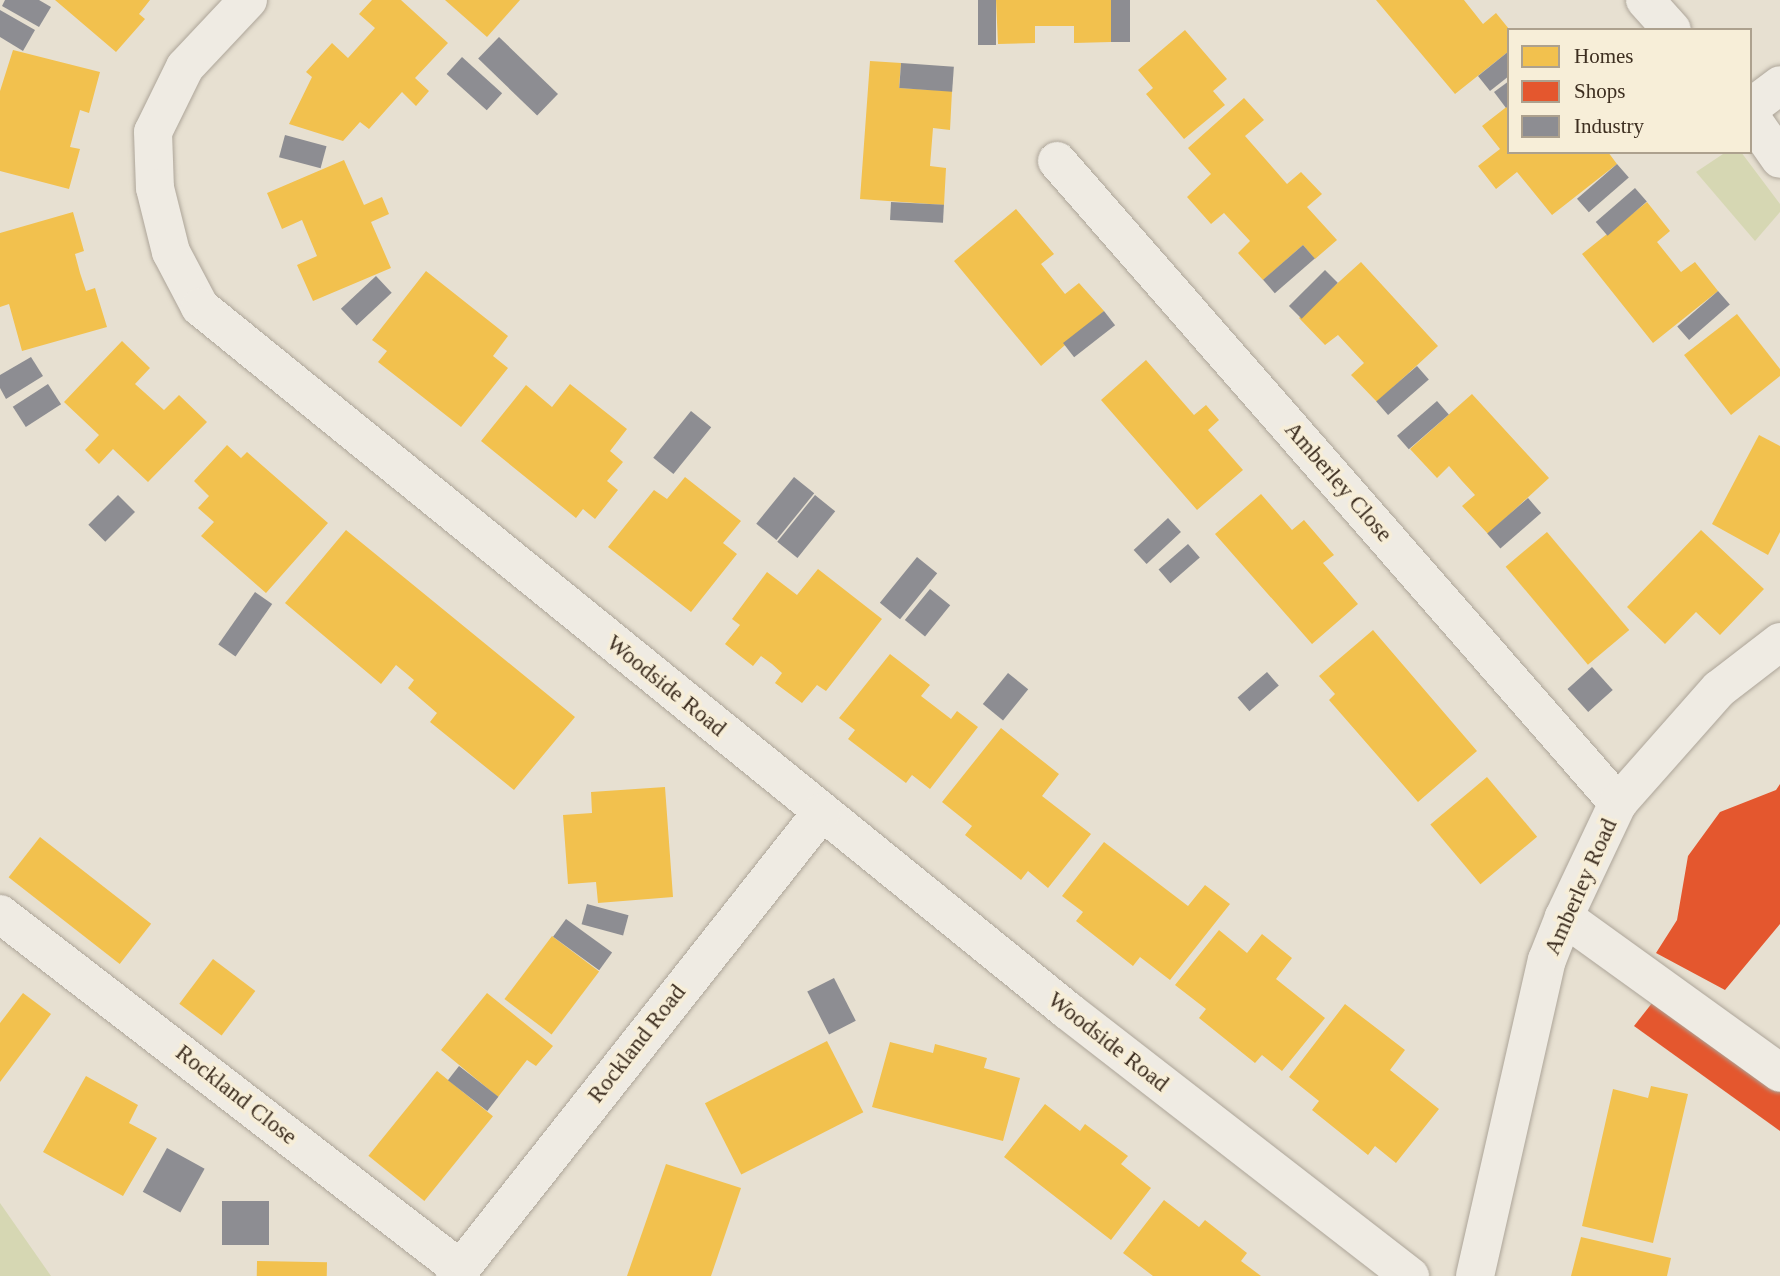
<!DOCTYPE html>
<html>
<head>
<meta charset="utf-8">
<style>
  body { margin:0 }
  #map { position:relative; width:1780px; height:1276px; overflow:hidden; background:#e7e0d1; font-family:"Times New Roman",serif }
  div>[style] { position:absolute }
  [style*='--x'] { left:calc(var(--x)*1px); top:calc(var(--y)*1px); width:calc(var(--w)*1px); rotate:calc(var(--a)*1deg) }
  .green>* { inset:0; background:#d6d7b3 }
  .homes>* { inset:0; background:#f2c14e; transform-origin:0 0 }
  .shops>* { inset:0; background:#e4572e }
  .industry>* { inset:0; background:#8d8d92; transform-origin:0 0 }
  .roads { filter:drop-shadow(0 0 2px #ada599) drop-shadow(0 0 2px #ada599) }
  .minor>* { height:38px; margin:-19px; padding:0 19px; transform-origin:19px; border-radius:19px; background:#efebe3 }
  span { translate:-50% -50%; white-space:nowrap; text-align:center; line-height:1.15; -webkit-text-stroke:7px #f7eed8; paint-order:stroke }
  .street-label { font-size:23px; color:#3d2e20 }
  .legend { position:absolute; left:1507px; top:28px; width:245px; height:126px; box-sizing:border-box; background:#f7eed8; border:2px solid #ada18e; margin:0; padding:9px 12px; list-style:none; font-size:21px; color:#3d2e20 }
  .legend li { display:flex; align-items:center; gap:14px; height:35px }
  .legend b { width:35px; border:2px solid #ada18e }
</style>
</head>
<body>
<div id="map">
  <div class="green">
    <i style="clip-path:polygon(1726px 152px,1741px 152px,1780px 204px,1780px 212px,1755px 241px,1696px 172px)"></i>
    <i style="clip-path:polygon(0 1203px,51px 1276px,0 1276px)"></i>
  </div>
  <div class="homes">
    <i style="clip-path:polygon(55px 0,150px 0,139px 14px,145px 19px,116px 52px)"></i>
    <i style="clip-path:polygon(372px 0,401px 0,448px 43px,415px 78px,429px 91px,416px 106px,402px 92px,369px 129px,360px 122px,343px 141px,289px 124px,312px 77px,306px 72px,332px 43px,348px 58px,375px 28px,359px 14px)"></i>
    <i style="clip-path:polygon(445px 0,520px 0,487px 37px)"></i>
    <i style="clip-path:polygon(996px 0,1111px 0,1111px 42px,1074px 43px,1074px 26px,1035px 26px,1035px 43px,998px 44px)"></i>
    <i style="clip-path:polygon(1376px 0,1464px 0,1483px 24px,1496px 13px,1509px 29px,1509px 51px,1455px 94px)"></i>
    <i style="clip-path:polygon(1185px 30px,1227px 79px,1213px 91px,1225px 105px,1184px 139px,1146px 94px,1153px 88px,1138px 70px)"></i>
    <i style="clip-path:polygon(13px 50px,100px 72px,89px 113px,80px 110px,70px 147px,80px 149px,69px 189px,0 171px,0 91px)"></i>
    <i style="clip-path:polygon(870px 61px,901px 63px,899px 88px,952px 91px,950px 130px,933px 128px,930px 166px,946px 168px,944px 205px,860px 199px)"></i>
    <i style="clip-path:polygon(1244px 98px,1264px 120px,1245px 136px,1287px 184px,1301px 172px,1322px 194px,1307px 207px,1337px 240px,1315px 259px,1303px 245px,1263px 280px,1238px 253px,1250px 241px,1224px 213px,1211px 224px,1187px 197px,1211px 174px,1188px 148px)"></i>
    <i style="clip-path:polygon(1509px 105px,1509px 152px,1608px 152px,1617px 164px,1552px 215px,1517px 172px,1496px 189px,1478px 166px,1500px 149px,1482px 126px)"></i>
    <i style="clip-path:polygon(344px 160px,364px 205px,382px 197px,389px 214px,371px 222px,391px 268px,313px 301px,297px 265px,317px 256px,302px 220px,282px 229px,267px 193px)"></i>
    <i style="clip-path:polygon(1647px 202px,1670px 231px,1657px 242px,1681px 272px,1695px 262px,1718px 291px,1653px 343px,1582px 254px)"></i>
    <i style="clip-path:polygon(1016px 209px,1054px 254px,1041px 264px,1065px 294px,1079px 283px,1104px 311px,1041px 366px,954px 261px)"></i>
    <i style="clip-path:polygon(73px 212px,84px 251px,75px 254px,80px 273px,86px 291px,95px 288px,107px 327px,22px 351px,9px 304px,0 307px,0 233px)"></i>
    <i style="clip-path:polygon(1361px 262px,1438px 346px,1377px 402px,1351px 375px,1364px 363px,1338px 335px,1325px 345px,1299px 318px)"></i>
    <i style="clip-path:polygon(426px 271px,508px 336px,493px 356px,508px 368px,461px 427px,378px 362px,387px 351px,372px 340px)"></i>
    <i style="clip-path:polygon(1737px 314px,1780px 369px,1780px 376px,1731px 415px,1684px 355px)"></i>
    <i style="clip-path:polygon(122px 341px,150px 368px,135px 384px,164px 410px,179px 395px,207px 422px,148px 482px,113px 449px,99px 464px,85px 450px,99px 435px,64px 402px)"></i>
    <i style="clip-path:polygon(1146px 360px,1194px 415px,1206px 405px,1219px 420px,1208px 430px,1243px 470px,1197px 510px,1101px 400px)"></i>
    <i style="clip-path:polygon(570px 384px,627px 429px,610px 451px,623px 462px,607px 481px,618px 490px,595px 519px,583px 509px,576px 518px,481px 441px,526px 385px,552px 407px)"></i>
    <i style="clip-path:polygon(1472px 394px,1549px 478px,1488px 534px,1462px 506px,1475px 495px,1462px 481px,1449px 466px,1437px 478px,1410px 449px)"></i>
    <i style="clip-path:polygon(1759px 435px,1780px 446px,1780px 532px,1768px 555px,1712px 524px)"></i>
    <i style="clip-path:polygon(227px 445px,241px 458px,247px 452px,328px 523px,266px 593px,201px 536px,214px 522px,198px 508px,209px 496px,194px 481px)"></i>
    <i style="clip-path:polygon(685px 477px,741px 521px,723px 543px,737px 554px,691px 612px,608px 547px,654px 490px,667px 499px)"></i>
    <i style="clip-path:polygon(1261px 494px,1292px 530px,1304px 520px,1334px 555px,1323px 563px,1358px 604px,1312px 644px,1215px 534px)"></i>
    <i style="clip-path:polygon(346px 530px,575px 717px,514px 790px,430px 722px,437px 713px,408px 688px,414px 680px,396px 665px,381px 684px,285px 603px)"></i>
    <i style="clip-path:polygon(1701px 530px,1764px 589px,1720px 635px,1696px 612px,1665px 644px,1627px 607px)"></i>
    <i style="left:1547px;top:532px;width:128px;height:54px;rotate:50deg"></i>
    <i style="clip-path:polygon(818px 569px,882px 619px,826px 691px,817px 685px,802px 703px,775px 683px,782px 673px,772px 664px,761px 656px,753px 666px,725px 644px,740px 625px,732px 619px,767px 572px,797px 595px)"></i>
    <i style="clip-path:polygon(1373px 630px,1477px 751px,1418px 802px,1329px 700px,1335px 694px,1319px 676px)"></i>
    <i style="clip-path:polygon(890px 654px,930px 685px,921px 696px,951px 719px,957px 711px,978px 727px,930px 789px,912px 775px,906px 783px,848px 739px,855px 730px,839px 718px)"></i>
    <i style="clip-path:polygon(1001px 728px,1059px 774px,1042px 796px,1091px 834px,1048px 888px,1028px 871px,1021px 880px,965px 835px,972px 826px,942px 802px)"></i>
    <i style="left:1487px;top:777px;width:78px;height:74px;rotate:50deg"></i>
    <i style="clip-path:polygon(665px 787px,673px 897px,598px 903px,596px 882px,568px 884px,563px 815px,592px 813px,591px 792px)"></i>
    <i style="left:40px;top:837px;width:141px;height:51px;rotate:38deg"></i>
    <i style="clip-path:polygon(1104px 842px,1188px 906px,1205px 885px,1230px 904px,1170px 980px,1140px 957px,1133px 966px,1076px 921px,1083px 912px,1062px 896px)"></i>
    <i style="clip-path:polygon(1219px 930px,1247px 953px,1262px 934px,1292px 958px,1276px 979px,1325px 1018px,1282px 1071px,1262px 1055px,1255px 1063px,1199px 1018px,1206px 1009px,1175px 985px)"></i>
    <i style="left:552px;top:936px;width:59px;height:79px;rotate:37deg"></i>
    <i style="left:213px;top:959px;width:53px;height:56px;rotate:37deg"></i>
    <i style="clip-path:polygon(23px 993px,51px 1014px,0 1082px,0 1023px)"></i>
    <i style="clip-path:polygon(487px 993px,553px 1046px,536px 1066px,527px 1060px,498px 1097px,441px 1050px)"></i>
    <i style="clip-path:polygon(1345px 1004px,1405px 1050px,1390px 1070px,1439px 1109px,1396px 1163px,1375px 1146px,1368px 1155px,1312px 1110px,1319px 1101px,1289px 1077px)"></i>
    <i style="left:827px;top:1041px;width:80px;height:137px;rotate:63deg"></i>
    <i style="clip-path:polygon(890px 1042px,933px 1053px,935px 1044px,987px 1058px,984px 1068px,1020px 1078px,1003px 1141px,872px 1107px)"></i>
    <i style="left:437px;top:1071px;width:72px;height:109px;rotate:39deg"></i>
    <i style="clip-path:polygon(86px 1076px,138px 1105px,129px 1123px,157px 1138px,123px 1196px,43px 1152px)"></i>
    <i style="clip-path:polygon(1651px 1086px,1688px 1094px,1653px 1243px,1582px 1226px,1613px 1089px,1648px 1098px)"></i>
    <i style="clip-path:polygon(1045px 1104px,1080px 1131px,1085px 1124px,1128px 1156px,1121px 1164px,1151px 1188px,1111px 1240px,1004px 1157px)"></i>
    <i style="clip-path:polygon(666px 1164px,741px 1188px,711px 1276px,627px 1276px)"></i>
    <i style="clip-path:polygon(1164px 1200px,1199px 1227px,1205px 1220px,1247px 1253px,1241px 1261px,1261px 1276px,1153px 1276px,1123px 1253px)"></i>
    <i style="clip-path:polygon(1581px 1237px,1671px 1258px,1667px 1276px,1571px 1276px)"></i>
    <i style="left:257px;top:1261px;width:70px;height:15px;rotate:1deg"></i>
  </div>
  <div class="shops">
    <i style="clip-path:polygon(1780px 784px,1780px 924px,1725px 990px,1656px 953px,1677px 920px,1688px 856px,1720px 812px,1776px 790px)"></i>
    <i style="clip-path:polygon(1656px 998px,1780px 1087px,1780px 1131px,1634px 1026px)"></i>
  </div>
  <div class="industry">
    <i style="clip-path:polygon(5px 0,39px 0,51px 7px,39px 27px,2px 6px)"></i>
    <i style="left:978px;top:0;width:18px;height:45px"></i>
    <i style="left:1111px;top:0;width:19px;height:42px"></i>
    <i style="clip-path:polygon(0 10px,35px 30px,23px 51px,0 37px)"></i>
    <i style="left:499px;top:37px;width:82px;height:30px;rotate:44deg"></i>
    <i style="clip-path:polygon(1509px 51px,1509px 76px,1490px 91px,1478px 76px)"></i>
    <i style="left:462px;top:57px;width:54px;height:23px;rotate:42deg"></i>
    <i style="left:901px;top:63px;width:53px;height:25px;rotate:4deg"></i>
    <i style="clip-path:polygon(1509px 81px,1509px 105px,1506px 108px,1494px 92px)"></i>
    <i style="left:285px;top:135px;width:43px;height:23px;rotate:15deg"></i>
    <i style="left:1617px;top:164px;width:18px;height:53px;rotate:49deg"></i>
    <i style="left:1635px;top:188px;width:18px;height:52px;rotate:49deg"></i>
    <i style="left:891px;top:202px;width:53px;height:18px;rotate:3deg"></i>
    <i style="left:1303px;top:245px;width:18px;height:53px;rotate:49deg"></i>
    <i style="left:1325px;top:270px;width:18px;height:51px;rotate:45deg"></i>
    <i style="left:376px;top:276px;width:23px;height:48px;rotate:47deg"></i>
    <i style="left:1718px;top:291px;width:18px;height:54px;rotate:49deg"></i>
    <i style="left:1104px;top:311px;width:18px;height:52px;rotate:52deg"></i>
    <i style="clip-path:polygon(31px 357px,43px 376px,6px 399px,0 388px,0 375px)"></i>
    <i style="left:1417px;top:366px;width:18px;height:54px;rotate:49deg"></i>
    <i style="left:48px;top:384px;width:24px;height:42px;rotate:57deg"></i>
    <i style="left:1437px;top:401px;width:18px;height:53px;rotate:49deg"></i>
    <i style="left:691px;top:411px;width:26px;height:60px;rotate:39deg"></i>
    <i style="left:794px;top:477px;width:26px;height:60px;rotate:39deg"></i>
    <i style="left:118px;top:495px;width:24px;height:42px;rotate:45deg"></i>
    <i style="left:815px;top:495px;width:26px;height:60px;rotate:39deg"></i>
    <i style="left:1528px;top:498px;width:20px;height:54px;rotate:49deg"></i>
    <i style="left:1168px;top:518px;width:19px;height:47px;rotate:47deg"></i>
    <i style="left:1188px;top:544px;width:18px;height:39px;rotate:49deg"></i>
    <i style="left:917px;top:557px;width:26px;height:59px;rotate:39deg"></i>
    <i style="left:930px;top:589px;width:26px;height:40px;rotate:39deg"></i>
    <i style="left:255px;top:592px;width:21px;height:64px;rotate:35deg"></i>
    <i style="left:1592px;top:667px;width:31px;height:33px;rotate:48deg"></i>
    <i style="left:1267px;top:672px;width:18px;height:39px;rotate:49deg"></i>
    <i style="left:1008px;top:673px;width:26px;height:40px;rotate:39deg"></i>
    <i style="left:587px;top:904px;width:43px;height:21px;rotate:15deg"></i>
    <i style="left:566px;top:919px;width:57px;height:22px;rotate:36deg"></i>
    <i style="left:834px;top:978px;width:48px;height:30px;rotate:63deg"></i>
    <i style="left:459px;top:1066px;width:50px;height:18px;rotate:38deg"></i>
    <i style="left:167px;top:1148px;width:43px;height:50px;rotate:29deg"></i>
    <i style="left:269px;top:1201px;width:44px;height:47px;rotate:90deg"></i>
  </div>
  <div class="roads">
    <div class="minor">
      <i style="--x:248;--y:0;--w:92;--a:133.2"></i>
      <i style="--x:185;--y:67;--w:72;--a:116.2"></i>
      <i style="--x:153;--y:132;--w:56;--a:88"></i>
      <i style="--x:155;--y:188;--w:66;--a:76"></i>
      <i style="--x:171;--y:252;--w:62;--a:62.2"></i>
      <i style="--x:200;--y:307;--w:1118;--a:39.04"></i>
      <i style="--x:1068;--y:1011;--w:433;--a:37.8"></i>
      <i style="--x:1645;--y:0;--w:40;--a:48"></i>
      <i style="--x:1750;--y:108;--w:38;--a:-37"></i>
      <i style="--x:1750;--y:116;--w:52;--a:55.1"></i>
      <i style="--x:1057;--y:161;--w:853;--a:48.85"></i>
      <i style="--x:0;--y:914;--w:580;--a:37.64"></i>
      <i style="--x:1564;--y:917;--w:266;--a:35.8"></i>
      <i style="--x:455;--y:1276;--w:590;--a:-51.67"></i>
      <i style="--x:1475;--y:1276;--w:324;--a:-77.2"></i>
      <i style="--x:1547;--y:960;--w:46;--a:-68.4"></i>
      <i style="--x:1564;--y:917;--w:126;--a:-64.7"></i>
      <i style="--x:1618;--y:803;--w:152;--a:-48.5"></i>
      <i style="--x:1719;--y:689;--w:77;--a:-37.6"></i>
    </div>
  </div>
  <div class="street-label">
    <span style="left:1338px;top:482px;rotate:49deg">Amberley Close</span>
    <span style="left:666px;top:686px;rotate:39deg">Woodside Road</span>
    <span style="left:1581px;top:887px;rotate:-66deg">Amberley Road</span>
    <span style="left:1108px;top:1042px;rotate:38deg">Woodside Road</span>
    <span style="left:637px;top:1044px;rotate:-52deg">Rockland Road</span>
    <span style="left:236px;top:1095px;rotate:38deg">Rockland Close</span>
  </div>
  <ul class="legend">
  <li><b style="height:19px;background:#f2c14e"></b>Homes</li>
  <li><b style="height:19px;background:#e4572e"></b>Shops</li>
  <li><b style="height:19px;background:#8d8d92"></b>Industry</li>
  </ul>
</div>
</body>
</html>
